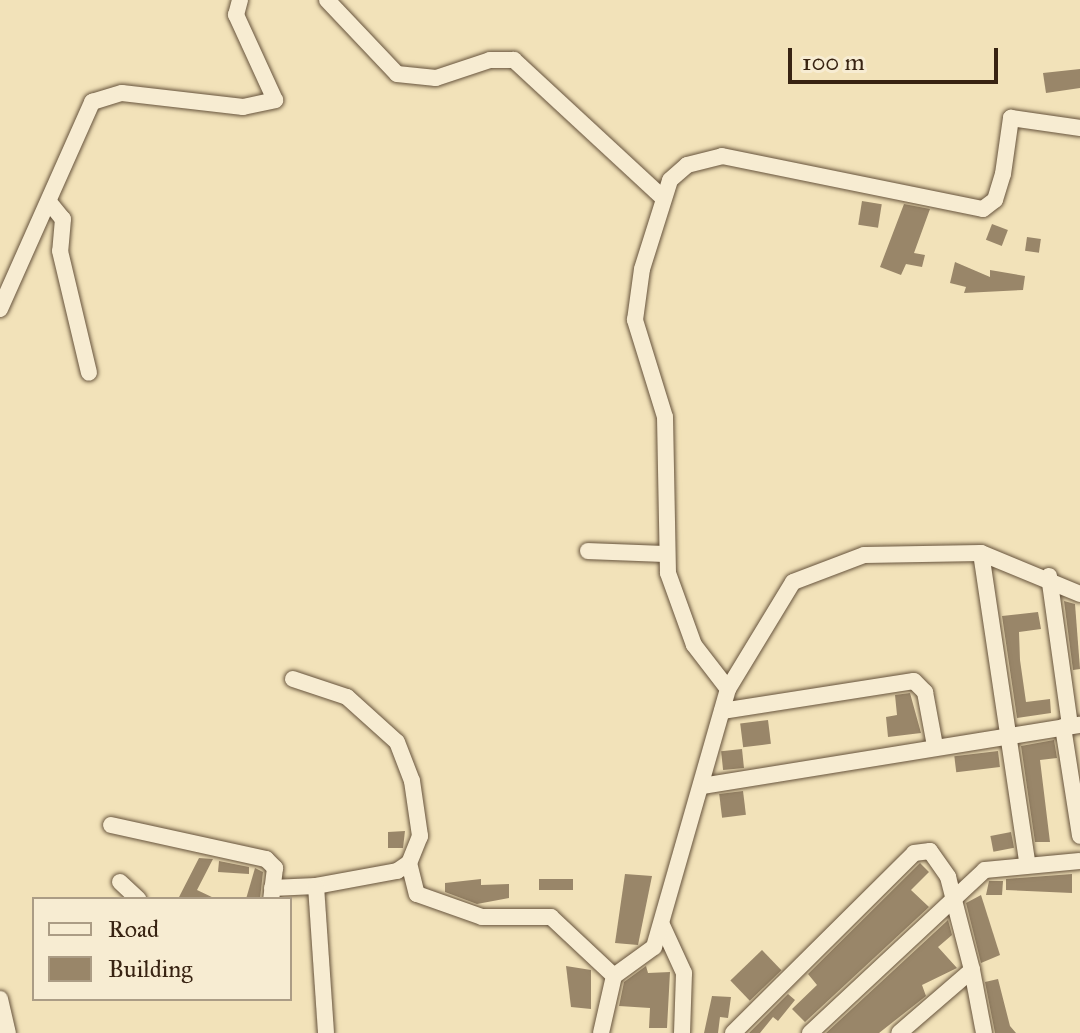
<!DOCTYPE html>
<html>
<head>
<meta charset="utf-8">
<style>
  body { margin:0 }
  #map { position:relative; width:1080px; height:1033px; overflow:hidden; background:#f2e2b9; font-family:"IM FELL Great Primer",serif }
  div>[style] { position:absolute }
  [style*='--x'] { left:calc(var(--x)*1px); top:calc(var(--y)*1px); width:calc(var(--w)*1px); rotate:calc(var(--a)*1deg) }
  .building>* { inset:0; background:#998669; transform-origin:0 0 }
  .roads { filter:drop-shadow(0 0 2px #66533c) drop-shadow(0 0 2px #66533c) }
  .street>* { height:16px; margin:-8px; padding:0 8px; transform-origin:8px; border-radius:8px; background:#f7ecd2 }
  span { translate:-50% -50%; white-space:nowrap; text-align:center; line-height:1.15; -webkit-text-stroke:8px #f7ecd2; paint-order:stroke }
  .legend { position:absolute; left:32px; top:897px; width:260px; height:104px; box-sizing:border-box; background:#f7ecd2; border:2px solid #ab9c85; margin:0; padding:10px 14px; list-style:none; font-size:24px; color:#382312 }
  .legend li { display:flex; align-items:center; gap:16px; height:40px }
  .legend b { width:40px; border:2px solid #ab9c85 }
  .scale { position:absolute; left:788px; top:48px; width:210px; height:36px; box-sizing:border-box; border:4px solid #382312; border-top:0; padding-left:10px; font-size:24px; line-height:28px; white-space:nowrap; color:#382312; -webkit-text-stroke:6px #f7ecd2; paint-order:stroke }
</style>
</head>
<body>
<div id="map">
  <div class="building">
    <i style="clip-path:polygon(1080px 69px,1080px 88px,1046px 93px,1043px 73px)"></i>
    <i style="left:862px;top:201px;width:20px;height:24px;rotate:9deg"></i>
    <i style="clip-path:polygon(904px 204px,930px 209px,914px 253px,925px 255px,922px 267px,906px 264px,901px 275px,880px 267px)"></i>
    <i style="left:992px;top:224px;width:17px;height:17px;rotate:21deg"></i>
    <i style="left:1027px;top:237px;width:14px;height:14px;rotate:8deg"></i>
    <i style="clip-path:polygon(955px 262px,990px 277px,990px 270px,1025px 276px,1023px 290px,964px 293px,966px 287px,950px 283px)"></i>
    <i style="clip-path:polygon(1064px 601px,1075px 604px,1080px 669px,1073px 670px)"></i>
    <i style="clip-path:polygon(1038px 612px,1041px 629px,1019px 632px,1020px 660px,1026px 702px,1050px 699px,1051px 713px,1017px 718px,1002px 616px)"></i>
    <i style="clip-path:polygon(910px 693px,921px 733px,888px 737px,886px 717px,897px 715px,895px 695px)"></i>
    <i style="left:768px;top:720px;width:24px;height:28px;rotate:83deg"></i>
    <i style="clip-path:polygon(1054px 740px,1057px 758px,1040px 760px,1050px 842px,1035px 842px,1021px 746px)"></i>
    <i style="left:742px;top:749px;width:19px;height:21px;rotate:84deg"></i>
    <i style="left:998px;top:751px;width:16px;height:44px;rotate:83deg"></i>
    <i style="left:743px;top:791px;width:24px;height:24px;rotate:83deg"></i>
    <i style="clip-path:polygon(405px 831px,403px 848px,388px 848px,388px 832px)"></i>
    <i style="left:1011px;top:832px;width:16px;height:21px;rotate:79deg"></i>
    <i style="clip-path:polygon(199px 858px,213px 859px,197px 890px,216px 899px,178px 899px)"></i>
    <i style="clip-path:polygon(219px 861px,249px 867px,249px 874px,218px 872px)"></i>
    <i style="clip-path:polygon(920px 863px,929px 872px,911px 890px,929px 907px,805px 1022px,792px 1009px,817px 985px,808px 974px)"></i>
    <i style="clip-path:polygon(255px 868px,263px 872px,260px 899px,246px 899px)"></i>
    <i style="clip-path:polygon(625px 874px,652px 876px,638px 945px,615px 943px)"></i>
    <i style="clip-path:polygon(1072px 874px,1072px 893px,1006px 890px,1006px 879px)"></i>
    <i style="clip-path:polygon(481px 879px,481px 885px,509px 884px,509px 898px,477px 904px,445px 892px,445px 883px)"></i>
    <i style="left:539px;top:879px;width:34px;height:11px"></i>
    <i style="clip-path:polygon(989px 881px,1003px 881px,1002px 895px,986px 895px)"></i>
    <i style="clip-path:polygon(981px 895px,1000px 955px,981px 963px,966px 903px)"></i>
    <i style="clip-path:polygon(948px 920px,952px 935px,938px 947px,957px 968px,922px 985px,926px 996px,879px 1033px,826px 1033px)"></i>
    <i style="left:762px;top:950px;width:28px;height:44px;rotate:46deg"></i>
    <i style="clip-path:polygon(566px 966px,591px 970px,591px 1009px,571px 1007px)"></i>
    <i style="clip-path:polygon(646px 966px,648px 973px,670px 972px,667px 1028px,649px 1028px,650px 1008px,619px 1006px,624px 982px)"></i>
    <i style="clip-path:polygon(998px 979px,1010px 1026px,1016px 1033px,995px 1033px,985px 982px)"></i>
    <i style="clip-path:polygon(788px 994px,795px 1000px,778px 1021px,773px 1017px,760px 1033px,749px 1033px)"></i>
    <i style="clip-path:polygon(712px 996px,731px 997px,728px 1018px,720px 1017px,718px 1033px,704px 1033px)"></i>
  </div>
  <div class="roads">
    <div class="street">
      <i style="--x:327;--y:0;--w:102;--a:46.6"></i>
      <i style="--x:397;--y:74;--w:39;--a:6"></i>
      <i style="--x:436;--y:78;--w:57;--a:-18.4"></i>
      <i style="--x:490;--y:60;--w:24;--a:0"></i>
      <i style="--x:514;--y:60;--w:202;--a:42.8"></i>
      <i style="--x:49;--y:202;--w:22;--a:51"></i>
      <i style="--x:63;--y:219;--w:32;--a:95"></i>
      <i style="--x:60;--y:251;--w:125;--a:76.6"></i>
      <i style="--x:0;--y:309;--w:227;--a:-66"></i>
      <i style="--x:92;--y:102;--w:31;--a:-17"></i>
      <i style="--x:122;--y:93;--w:122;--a:6.6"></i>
      <i style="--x:243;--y:107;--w:33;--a:-12"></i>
      <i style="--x:275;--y:100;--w:94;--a:-114.6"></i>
      <i style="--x:236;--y:15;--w:16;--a:-75"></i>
      <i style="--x:588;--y:551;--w:75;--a:2.3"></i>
      <i style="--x:981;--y:553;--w:312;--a:81.5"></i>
      <i style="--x:1049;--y:576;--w:151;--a:82"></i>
      <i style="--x:293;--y:679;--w:57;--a:18.4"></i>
      <i style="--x:347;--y:697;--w:67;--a:42"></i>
      <i style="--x:397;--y:742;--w:42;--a:69"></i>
      <i style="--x:412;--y:781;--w:56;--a:81.7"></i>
      <i style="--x:420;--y:836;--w:29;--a:112"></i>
      <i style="--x:409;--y:863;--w:14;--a:146"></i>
      <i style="--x:397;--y:871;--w:82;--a:169.5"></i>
      <i style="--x:728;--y:689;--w:56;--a:-127.7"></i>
      <i style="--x:694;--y:645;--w:77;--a:-109.9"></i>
      <i style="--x:668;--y:573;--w:156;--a:-91.1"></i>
      <i style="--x:665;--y:417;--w:102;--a:-107.2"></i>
      <i style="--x:635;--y:320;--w:51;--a:-82.2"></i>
      <i style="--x:642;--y:269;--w:93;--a:-72.5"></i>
      <i style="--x:670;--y:180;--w:23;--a:-41"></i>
      <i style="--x:687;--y:165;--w:36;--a:-14"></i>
      <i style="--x:722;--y:156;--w:266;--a:11.5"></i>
      <i style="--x:983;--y:209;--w:15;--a:-37"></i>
      <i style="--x:995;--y:200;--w:27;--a:-73"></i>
      <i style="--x:1003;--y:174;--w:57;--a:-81.9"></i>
      <i style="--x:1011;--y:118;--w:70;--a:8.2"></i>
      <i style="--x:722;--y:711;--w:194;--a:-8.9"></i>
      <i style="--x:914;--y:681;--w:16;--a:45"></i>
      <i style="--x:925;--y:692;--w:55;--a:79.5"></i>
      <i style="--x:1063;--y:727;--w:110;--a:81.1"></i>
      <i style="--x:702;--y:786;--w:383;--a:-9.2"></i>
      <i style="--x:111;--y:825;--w:159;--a:12.4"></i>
      <i style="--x:266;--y:859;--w:13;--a:45"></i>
      <i style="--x:275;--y:868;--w:31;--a:97"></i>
      <i style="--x:409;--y:863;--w:32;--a:76"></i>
      <i style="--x:417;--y:894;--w:69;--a:19.5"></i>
      <i style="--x:482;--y:917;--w:69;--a:0"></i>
      <i style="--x:551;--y:917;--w:86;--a:43.1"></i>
      <i style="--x:120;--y:882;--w:25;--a:43"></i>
      <i style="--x:272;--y:888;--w:44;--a:-2.6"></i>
      <i style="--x:316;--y:886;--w:147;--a:86.1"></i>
      <i style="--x:662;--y:925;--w:53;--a:65.4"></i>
      <i style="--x:684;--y:973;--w:60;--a:91.9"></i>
      <i style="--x:972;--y:970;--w:64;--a:79.2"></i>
      <i style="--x:0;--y:999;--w:35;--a:77"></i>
      <i style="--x:601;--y:1033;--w:58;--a:-77.2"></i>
      <i style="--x:614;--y:976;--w:49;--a:-35.9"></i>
      <i style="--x:654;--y:947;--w:268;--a:-74"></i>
      <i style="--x:728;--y:689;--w:125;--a:-58.7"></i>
      <i style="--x:793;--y:582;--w:76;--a:-20.8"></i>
      <i style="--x:864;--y:555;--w:117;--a:-1"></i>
      <i style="--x:981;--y:553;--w:107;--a:22.5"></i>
      <i style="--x:733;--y:1033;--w:255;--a:-44.8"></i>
      <i style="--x:914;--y:853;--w:16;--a:-7"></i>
      <i style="--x:930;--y:851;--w:32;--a:55"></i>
      <i style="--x:948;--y:877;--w:96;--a:75.5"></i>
      <i style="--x:972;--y:970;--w:96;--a:139.2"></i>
      <i style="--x:810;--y:1033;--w:239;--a:-43"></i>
      <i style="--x:985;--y:870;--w:95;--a:-5.4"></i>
    </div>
  </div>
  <ul class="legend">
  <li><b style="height:10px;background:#f7ecd2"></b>Road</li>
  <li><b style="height:22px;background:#998669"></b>Building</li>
  </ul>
  <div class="scale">100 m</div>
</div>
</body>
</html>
